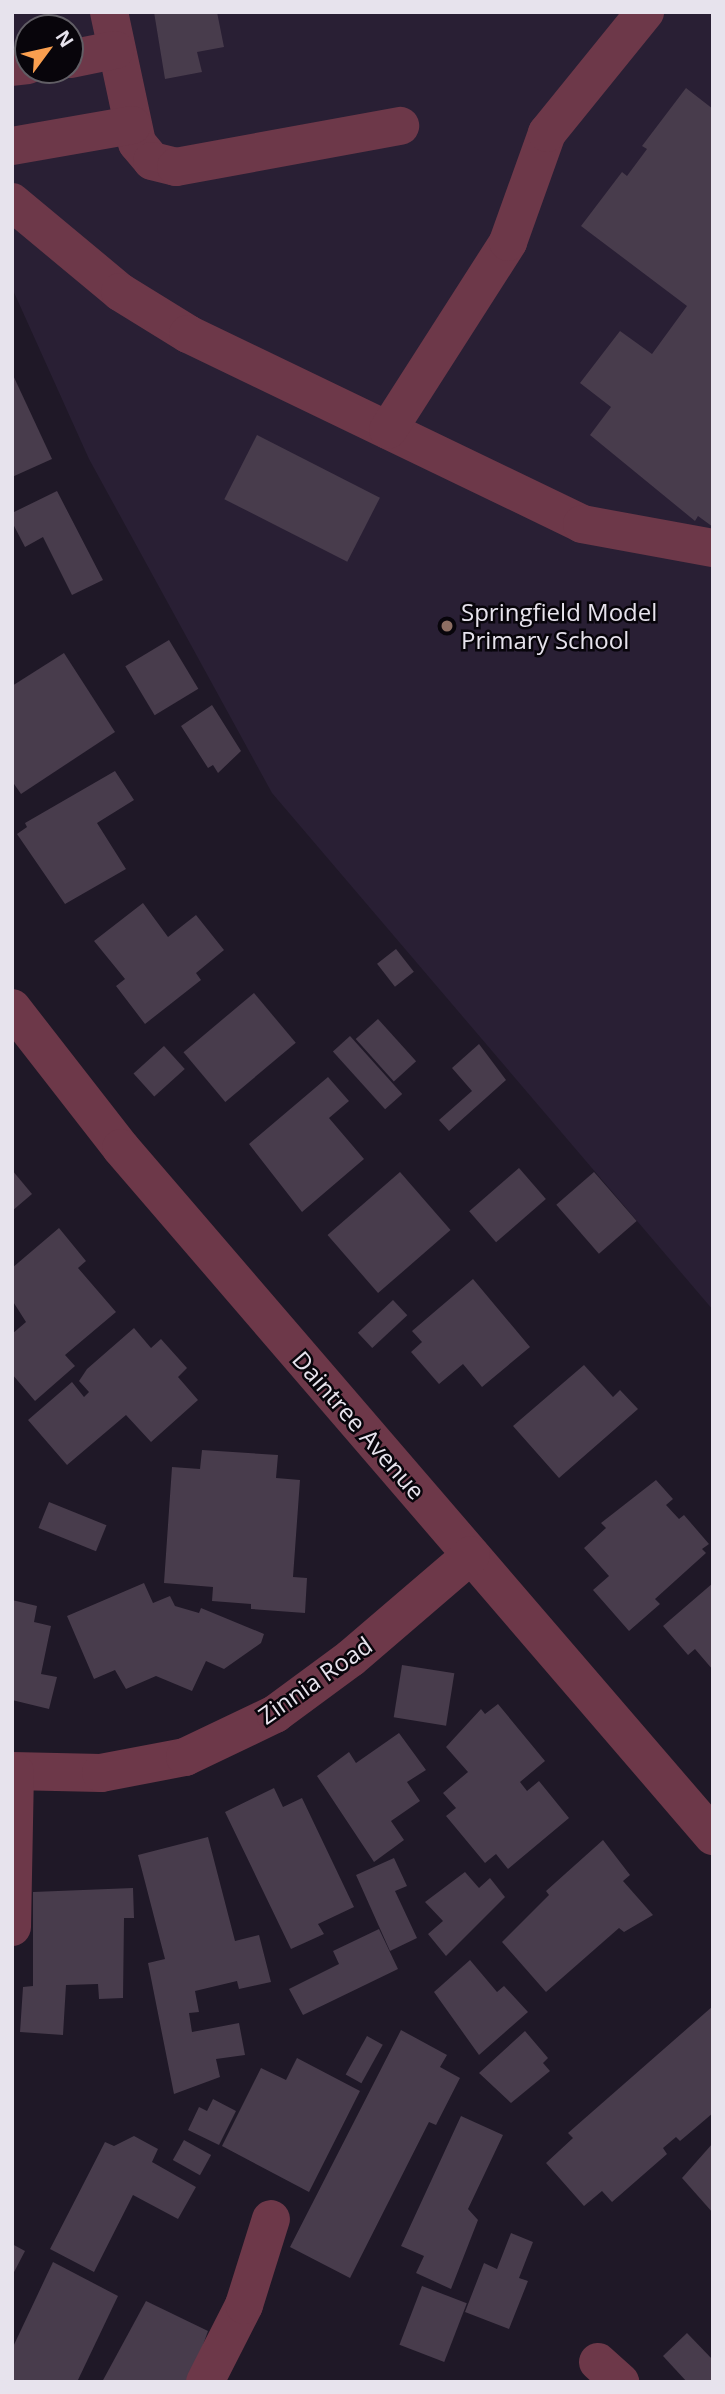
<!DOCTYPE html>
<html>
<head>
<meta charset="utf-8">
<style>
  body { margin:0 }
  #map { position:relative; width:725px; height:2394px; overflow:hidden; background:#1f1827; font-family:"Open Sans",sans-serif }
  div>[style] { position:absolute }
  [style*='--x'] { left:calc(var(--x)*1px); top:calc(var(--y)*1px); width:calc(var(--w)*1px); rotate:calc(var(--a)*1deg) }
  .built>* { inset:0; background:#291f34 }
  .building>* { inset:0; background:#483c4c; transform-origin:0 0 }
  .minor>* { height:38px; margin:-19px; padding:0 19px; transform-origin:19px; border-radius:19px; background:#6d3849 }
  .dots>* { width:19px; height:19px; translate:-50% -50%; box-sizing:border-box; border:4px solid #08050b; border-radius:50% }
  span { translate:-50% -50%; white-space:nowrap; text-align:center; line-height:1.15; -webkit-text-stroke:5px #08050b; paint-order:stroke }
  .poi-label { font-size:24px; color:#e7e3ed }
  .left { translate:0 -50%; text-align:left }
  .street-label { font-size:24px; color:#e7e3ed }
  .frame { position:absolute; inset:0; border:14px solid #e7e3ed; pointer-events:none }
  .north { position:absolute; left:14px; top:14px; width:70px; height:70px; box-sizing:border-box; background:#08050b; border:2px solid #615e65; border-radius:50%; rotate:57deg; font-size:19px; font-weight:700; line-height:28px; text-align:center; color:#e7e3ed }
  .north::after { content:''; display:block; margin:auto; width:24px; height:32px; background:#fa9f4f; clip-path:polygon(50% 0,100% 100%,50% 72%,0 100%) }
</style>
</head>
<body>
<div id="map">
  <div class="built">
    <i style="clip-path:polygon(evenodd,12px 12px,713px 12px,713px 1310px,272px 793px,89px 459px,12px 288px,12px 12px,28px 28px,70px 28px,70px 70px,28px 70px,28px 28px)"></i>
  </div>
  <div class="building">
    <i style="clip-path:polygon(154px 12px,217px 12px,224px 47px,197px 52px,202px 72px,165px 79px)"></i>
    <i style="clip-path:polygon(686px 88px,713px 109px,713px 527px,698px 516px,695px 521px,590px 435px,611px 407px,580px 383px,620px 331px,652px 354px,687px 306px,581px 226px,622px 172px,627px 176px,647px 149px,642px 146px)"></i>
    <i style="clip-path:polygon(12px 373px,52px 459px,12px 477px)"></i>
    <i style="left:257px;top:435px;width:138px;height:72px;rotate:27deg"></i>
    <i style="clip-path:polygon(57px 491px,103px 580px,72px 595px,43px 537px,25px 547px,12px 522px,12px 513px)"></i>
    <i style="left:169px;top:640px;width:57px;height:51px;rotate:59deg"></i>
    <i style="clip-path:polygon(64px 653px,115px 732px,21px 794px,12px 781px,12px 686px)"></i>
    <i style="clip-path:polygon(212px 705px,241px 751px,218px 773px,213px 765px,208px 768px,181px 726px)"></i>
    <i style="clip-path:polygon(115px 771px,134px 800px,97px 823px,126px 869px,65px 904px,17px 834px,27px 827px,25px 823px)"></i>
    <i style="clip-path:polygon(143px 903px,168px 937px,196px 915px,224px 950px,196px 973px,201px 980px,145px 1024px,116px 986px,125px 979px,94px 941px)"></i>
    <i style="left:396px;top:949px;width:29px;height:24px;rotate:52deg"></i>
    <i style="left:254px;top:993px;width:65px;height:92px;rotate:50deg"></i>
    <i style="left:378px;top:1019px;width:57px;height:30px;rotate:48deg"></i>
    <i style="left:350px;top:1036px;width:78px;height:23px;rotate:48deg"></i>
    <i style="clip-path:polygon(479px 1044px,506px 1080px,449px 1131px,439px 1120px,472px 1091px,452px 1068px)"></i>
    <i style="left:164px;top:1046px;width:31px;height:41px;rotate:48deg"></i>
    <i style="clip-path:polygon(328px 1077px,349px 1101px,329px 1118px,364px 1159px,302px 1212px,249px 1144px)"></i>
    <i style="left:519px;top:1168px;width:41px;height:66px;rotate:49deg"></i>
    <i style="clip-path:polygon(12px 1170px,32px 1194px,12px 1211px)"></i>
    <i style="left:400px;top:1172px;width:77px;height:96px;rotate:49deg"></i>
    <i style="left:594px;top:1172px;width:65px;height:50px;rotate:49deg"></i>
    <i style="clip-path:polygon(59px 1228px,86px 1261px,78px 1268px,116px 1312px,65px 1355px,75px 1366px,35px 1401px,12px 1374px,12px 1334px,26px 1322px,12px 1300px,12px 1268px)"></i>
    <i style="clip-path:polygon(473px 1279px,530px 1347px,482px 1387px,463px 1364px,439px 1384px,411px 1352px,422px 1342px,412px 1331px)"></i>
    <i style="left:393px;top:1300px;width:21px;height:48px;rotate:47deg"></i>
    <i style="clip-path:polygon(134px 1328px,151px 1348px,161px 1339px,187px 1368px,178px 1377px,198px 1400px,151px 1442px,126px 1415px,67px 1465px,28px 1420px,72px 1382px,84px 1397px,89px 1392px,79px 1381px,87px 1369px)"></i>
    <i style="clip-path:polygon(584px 1365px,613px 1397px,620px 1390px,638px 1409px,559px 1478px,513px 1426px)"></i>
    <i style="clip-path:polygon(202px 1450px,278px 1455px,276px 1478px,300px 1480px,293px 1577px,307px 1578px,305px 1613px,251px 1609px,251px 1604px,212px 1601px,213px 1587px,164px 1583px,172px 1467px,200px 1469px)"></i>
    <i style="clip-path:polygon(656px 1480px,673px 1499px,666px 1505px,679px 1519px,684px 1515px,709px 1544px,702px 1549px,706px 1553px,655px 1599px,660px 1604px,629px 1631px,593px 1590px,609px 1576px,584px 1548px,606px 1528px,601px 1523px)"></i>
    <i style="left:49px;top:1502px;width:62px;height:28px;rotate:22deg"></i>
    <i style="clip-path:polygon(144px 1583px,153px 1603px,170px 1596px,175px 1606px,199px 1613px,201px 1608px,264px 1634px,261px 1643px,224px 1669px,206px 1661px,192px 1691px,156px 1676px,126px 1689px,115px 1670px,94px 1679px,67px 1616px)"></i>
    <i style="clip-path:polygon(713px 1583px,713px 1670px,695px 1649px,688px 1655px,663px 1626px)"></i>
    <i style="clip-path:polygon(12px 1600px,37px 1606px,34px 1622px,51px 1626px,41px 1674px,57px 1677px,49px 1709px,12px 1700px)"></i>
    <i style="left:402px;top:1665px;width:53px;height:53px;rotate:9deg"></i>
    <i style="clip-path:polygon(498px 1704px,545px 1761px,520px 1782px,527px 1791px,539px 1781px,569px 1818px,508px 1869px,496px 1854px,485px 1863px,446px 1816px,456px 1808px,443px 1793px,468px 1772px,446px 1747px,481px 1709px,485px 1714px)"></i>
    <i style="clip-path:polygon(399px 1733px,426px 1770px,407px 1782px,420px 1801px,391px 1821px,404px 1840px,374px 1862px,317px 1776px,349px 1752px,356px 1763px)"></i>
    <i style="clip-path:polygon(274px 1788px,283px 1807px,302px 1798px,354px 1907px,318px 1924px,324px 1934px,291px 1949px,225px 1812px)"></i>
    <i style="clip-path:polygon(208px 1837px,235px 1941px,259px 1935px,271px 1982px,239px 1989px,237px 1981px,195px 1991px,199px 2012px,189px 2013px,192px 2032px,239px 2023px,245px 2055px,216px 2059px,220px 2077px,174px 2094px,148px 1963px,165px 1959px,138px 1855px)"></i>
    <i style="clip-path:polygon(603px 1840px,630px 1875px,623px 1881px,653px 1915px,624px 1932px,619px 1928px,546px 1992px,502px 1942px,549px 1895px,546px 1891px)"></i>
    <i style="clip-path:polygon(394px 1858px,407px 1886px,395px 1891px,417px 1938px,390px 1951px,356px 1875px)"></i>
    <i style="clip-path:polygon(465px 1872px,479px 1888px,490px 1878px,505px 1897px,446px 1956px,428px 1934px,443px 1921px,425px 1902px)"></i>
    <i style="clip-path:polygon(133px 1888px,134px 1918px,124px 1918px,123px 1998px,99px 1999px,98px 1984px,66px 1985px,63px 2035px,20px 2032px,23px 1987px,33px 1986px,33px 1892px)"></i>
    <i style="clip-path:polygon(379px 1929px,398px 1969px,303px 2015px,289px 1989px,339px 1964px,333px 1951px)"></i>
    <i style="clip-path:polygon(470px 1960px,497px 1992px,504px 1986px,528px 2012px,479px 2055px,434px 1992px)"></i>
    <i style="clip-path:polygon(713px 2006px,713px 2113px,680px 2141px,676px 2137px,663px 2148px,667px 2154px,612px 2202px,602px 2191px,584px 2206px,546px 2163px,573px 2138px,568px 2133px)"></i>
    <i style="clip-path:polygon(401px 2030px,447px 2055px,440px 2067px,460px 2078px,436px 2125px,429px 2122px,350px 2278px,290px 2247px)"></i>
    <i style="clip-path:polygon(525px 2031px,548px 2058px,543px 2063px,550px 2071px,511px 2103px,479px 2073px)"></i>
    <i style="left:367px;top:2036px;width:18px;height:44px;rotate:29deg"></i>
    <i style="clip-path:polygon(297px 2058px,360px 2091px,309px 2192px,222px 2146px,261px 2068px,286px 2080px)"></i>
    <i style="clip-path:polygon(213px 2099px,236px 2111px,219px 2145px,188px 2130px,199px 2107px,207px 2111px)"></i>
    <i style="clip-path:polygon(461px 2116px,503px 2135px,468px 2209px,478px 2220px,451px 2289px,416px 2273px,424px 2256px,401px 2246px)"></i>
    <i style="clip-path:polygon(134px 2136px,158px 2149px,152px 2162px,196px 2187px,178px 2219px,133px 2195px,94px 2272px,50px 2249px,105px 2142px,114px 2146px)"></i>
    <i style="left:184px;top:2140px;width:31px;height:23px;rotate:29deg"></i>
    <i style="clip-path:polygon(713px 2143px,713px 2213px,682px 2178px)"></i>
    <i style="clip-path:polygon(511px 2233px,533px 2242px,519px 2278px,528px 2281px,509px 2329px,465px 2312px,484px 2263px,497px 2269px)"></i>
    <i style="clip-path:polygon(12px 2244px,25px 2251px,12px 2276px)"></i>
    <i style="clip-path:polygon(53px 2262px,118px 2296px,77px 2382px,12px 2382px,12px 2349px)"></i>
    <i style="left:422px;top:2286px;width:48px;height:63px;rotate:21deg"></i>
    <i style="clip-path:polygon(146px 2301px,208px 2331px,190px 2382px,102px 2382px)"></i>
    <i style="clip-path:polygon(687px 2333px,713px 2360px,713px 2382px,687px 2382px,663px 2356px)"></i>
  </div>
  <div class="minor">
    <i style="--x:109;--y:12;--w:134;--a:77.9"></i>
    <i style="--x:137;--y:143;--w:23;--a:50"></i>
    <i style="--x:152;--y:161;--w:25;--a:14"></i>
    <i style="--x:176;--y:167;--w:228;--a:-10.4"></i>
    <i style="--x:70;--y:59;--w:46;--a:-11.3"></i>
    <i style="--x:12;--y:67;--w:16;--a:-7"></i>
    <i style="--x:12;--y:146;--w:122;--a:-9.9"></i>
    <i style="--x:12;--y:202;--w:141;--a:39.8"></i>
    <i style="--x:120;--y:292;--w:80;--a:31.7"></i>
    <i style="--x:188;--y:334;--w:437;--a:25.7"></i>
    <i style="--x:582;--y:524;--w:133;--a:10.4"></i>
    <i style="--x:388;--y:430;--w:223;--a:-57.4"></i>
    <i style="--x:508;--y:242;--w:116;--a:-70.3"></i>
    <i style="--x:547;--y:133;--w:156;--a:-51"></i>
    <i style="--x:12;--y:1008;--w:177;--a:52.1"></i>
    <i style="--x:121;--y:1148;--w:908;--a:49.29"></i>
    <i style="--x:12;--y:1771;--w:89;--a:1.3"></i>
    <i style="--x:101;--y:1773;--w:86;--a:-10.8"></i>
    <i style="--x:185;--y:1757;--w:100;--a:-25.5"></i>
    <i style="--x:275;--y:1714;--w:94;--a:-36.4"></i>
    <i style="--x:351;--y:1658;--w:158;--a:-40.6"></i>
    <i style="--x:12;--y:1927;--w:155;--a:-88.9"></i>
    <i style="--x:598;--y:2362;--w:30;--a:42"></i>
    <i style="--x:205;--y:2382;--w:86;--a:-63.1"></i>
    <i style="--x:244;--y:2305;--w:90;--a:-72.6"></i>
  </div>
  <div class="dots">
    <i style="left:447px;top:626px;background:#8d6e63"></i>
  </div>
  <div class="poi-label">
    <span class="left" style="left:461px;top:626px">Springfield Model<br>Primary School</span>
  </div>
  <div class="street-label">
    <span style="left:359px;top:1425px;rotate:49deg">Daintree Avenue</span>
    <span style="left:315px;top:1680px;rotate:-35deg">Zinnia Road</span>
  </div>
  <div class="frame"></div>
  <div class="north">N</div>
</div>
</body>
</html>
